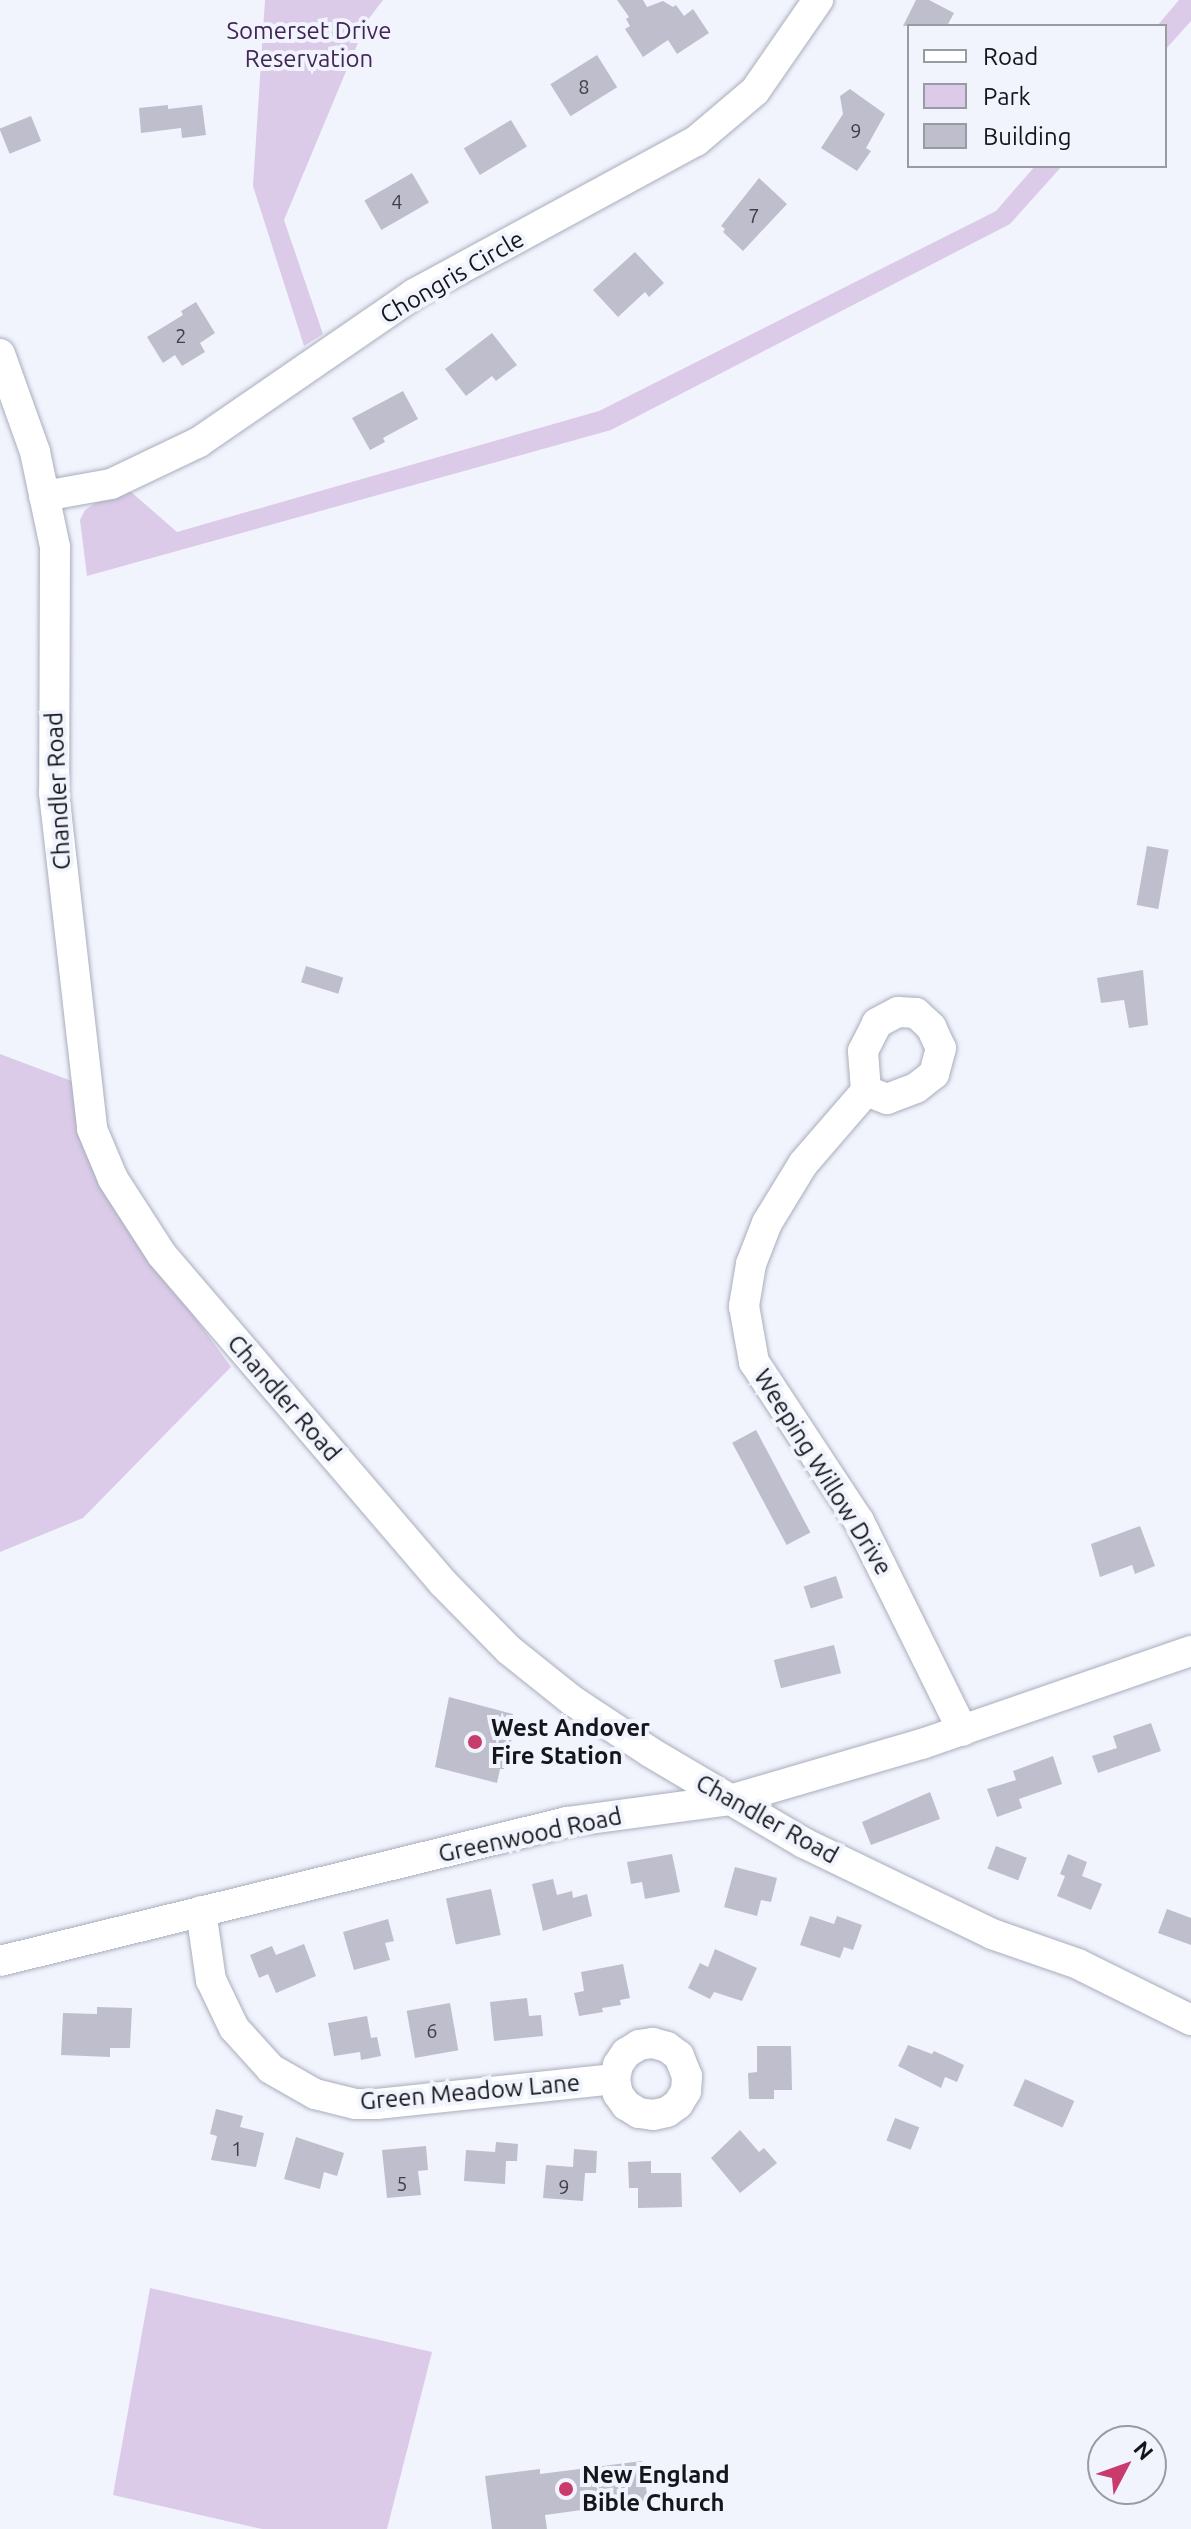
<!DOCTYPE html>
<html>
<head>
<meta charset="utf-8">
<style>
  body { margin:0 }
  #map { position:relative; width:1191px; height:2529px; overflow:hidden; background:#f1f4fd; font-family:Ubuntu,sans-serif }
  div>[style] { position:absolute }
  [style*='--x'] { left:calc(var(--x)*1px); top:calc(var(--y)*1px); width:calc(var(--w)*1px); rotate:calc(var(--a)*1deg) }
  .green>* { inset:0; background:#dbcbe9 }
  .building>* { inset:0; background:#bfbecd; transform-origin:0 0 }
  .roads { filter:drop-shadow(0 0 2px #a9aebc) drop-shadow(0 0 2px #a9aebc) }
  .minor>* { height:30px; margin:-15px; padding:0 15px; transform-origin:15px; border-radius:15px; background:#fff }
  .dots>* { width:22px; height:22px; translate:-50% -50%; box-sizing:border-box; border:4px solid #f1f4fd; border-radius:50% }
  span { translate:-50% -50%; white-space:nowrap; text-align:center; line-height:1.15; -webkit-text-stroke:8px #f1f4fd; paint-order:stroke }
  .number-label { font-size:20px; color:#404048 }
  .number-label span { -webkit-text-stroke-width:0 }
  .park-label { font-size:24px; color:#422756 }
  .street-label { font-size:24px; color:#15161b }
  .poi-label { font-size:24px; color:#15161b; font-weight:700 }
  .left { translate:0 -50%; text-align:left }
  .legend { position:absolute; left:907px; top:24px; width:260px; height:144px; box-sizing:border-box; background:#f1f4fd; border:2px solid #999ba3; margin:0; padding:10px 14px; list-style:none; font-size:24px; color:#15161b }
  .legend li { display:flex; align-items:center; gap:16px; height:40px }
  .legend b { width:40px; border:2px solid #999ba3 }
  .north { position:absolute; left:1087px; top:2425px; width:80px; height:80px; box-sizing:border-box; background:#f1f4fd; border:2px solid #999ba3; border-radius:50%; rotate:49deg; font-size:22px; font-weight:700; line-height:32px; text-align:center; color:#15161b }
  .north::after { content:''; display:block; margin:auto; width:28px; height:36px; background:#c83b6c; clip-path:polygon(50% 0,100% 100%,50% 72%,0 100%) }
</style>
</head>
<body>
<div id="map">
  <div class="green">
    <i style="clip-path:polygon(265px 0,383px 0,367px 21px,284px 220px,323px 334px,304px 346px,253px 186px)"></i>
    <i style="clip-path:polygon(1179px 0,1191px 0,1191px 21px,1165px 50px,1165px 26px,1157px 26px)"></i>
    <i style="clip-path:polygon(1035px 166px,1062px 166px,1010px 224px,611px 430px,87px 576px,80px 520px,85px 510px,97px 502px,130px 491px,177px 532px,599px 411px,996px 211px)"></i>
    <i style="clip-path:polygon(0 1054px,77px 1083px,130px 1228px,231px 1367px,83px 1518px,0 1552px)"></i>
    <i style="clip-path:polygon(150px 2288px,432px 2352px,387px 2529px,262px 2529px,113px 2495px)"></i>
  </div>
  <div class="building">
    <i style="clip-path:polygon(617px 0,643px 0,647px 7px,663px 1px,673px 7px,676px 5px,684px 16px,693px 9px,709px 33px,677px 54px,668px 40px,643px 57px,625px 29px,630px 26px,626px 19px,629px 17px)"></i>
    <i style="clip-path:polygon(916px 0,929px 0,954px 13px,947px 26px,903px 26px)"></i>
    <i style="left:597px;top:55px;width:38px;height:55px;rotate:58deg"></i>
    <i style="clip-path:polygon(850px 89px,885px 114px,866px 148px,871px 151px,857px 171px,821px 148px,843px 114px,840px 96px)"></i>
    <i style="clip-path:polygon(168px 105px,168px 109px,202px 105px,206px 135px,182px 138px,181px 128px,141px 133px,139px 108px)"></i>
    <i style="left:31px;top:116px;width:27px;height:34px;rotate:68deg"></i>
    <i style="left:511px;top:120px;width:31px;height:55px;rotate:59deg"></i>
    <i style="left:412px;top:173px;width:34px;height:55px;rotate:60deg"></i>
    <i style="clip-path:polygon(759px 178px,787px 204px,743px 251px,723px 232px,725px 229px,721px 226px)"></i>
    <i style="clip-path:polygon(635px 252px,664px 283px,649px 297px,645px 292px,618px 317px,593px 290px)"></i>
    <i style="clip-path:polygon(196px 302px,215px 333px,200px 343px,205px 352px,182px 366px,175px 355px,163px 363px,147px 337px,183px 315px,181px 311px)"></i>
    <i style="clip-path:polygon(492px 333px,517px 365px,496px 381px,492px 376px,466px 396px,445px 369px)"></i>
    <i style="clip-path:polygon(403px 391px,418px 419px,383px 438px,385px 442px,370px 450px,352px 418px)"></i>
    <i style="left:1147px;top:846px;width:22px;height:60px;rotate:10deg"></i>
    <i style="left:306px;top:966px;width:39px;height:17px;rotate:17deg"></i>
    <i style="clip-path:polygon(1143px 970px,1148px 1025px,1129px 1028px,1124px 1000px,1101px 1003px,1097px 978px)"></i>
    <i style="left:756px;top:1430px;width:116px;height:27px;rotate:62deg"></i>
    <i style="clip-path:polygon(1140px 1526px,1155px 1566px,1135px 1574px,1132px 1565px,1100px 1577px,1091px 1544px)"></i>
    <i style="left:836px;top:1576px;width:23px;height:34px;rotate:72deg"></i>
    <i style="left:834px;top:1645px;width:29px;height:62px;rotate:76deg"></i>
    <i style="clip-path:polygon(449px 1697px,513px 1714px,509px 1729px,514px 1730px,504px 1769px,500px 1769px,497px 1783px,435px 1767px)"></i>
    <i style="clip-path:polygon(1151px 1723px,1161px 1751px,1098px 1773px,1092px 1756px,1117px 1748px,1113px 1736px)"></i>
    <i style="clip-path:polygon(1053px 1756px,1062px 1784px,1019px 1799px,1022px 1808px,997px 1817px,987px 1789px,1016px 1780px,1013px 1771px)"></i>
    <i style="clip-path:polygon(930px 1792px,940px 1819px,871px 1845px,862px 1822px)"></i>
    <i style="left:996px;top:1846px;width:33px;height:24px;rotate:21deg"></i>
    <i style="clip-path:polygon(672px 1854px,680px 1892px,645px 1899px,642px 1882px,631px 1884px,627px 1862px)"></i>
    <i style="clip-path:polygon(1068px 1854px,1087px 1862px,1082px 1876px,1102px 1884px,1091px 1910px,1057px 1896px,1065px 1876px,1060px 1874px)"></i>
    <i style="clip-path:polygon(735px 1867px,777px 1878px,771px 1902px,761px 1900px,757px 1916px,724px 1907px)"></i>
    <i style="clip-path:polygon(553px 1879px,557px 1895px,572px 1891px,573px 1898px,587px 1894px,592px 1916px,543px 1931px,532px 1884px)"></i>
    <i style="left:491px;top:1889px;width:47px;height:46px;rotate:78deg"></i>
    <i style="clip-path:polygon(1167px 1909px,1191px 1918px,1191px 1945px,1158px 1933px)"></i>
    <i style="clip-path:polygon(810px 1916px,834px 1924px,837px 1916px,862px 1925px,853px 1950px,844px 1947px,840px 1958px,800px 1945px)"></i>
    <i style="clip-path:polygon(388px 1919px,394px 1941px,385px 1943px,390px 1960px,354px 1970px,343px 1932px)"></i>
    <i style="clip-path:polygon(304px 1944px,316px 1976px,276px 1993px,268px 1974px,259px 1978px,250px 1955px,272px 1946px,276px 1955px)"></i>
    <i style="clip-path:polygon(715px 1949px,757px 1968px,742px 2001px,714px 1992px,710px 1999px,688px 1988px,700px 1963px,708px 1967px)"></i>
    <i style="clip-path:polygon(623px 1964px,630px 1998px,620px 2000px,621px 2005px,602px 2008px,603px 2012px,579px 2016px,574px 1993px,584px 1991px,581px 1972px)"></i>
    <i style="clip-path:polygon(527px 1998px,529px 2016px,541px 2015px,543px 2036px,494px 2041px,490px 2002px)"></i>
    <i style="left:450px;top:2003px;width:48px;height:44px;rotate:80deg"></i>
    <i style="clip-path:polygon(97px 2007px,132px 2008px,130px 2048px,110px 2048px,110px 2057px,61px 2055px,63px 2013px,97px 2014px)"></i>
    <i style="clip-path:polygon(367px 2016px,371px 2038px,377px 2037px,381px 2056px,361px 2060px,360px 2052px,334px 2056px,328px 2023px)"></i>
    <i style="clip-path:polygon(908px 2045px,932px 2054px,934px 2051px,964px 2065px,957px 2082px,945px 2077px,941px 2088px,898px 2066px)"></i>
    <i style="clip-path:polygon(757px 2046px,791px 2046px,792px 2090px,774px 2090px,774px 2099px,749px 2099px,748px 2073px,757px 2072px)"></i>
    <i style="left:1025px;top:2079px;width:54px;height:29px;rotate:24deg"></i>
    <i style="clip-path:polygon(216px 2109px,243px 2116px,240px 2127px,264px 2133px,256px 2167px,211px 2160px,217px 2136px,210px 2134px)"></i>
    <i style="left:895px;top:2118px;width:26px;height:24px;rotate:21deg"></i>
    <i style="clip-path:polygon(740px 2130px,759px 2152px,764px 2148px,777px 2163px,740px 2193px,711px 2158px)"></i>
    <i style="clip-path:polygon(296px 2137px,344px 2153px,337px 2176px,324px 2172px,320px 2189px,284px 2179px)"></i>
    <i style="clip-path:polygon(496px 2142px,518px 2144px,517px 2161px,506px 2161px,505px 2184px,464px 2181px,466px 2150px,495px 2152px)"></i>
    <i style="clip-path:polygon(426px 2146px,428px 2170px,418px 2171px,421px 2195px,387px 2198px,382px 2150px)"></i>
    <i style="clip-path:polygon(574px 2149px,597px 2151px,596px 2173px,585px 2173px,583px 2201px,543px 2198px,546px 2165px,573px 2167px)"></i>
    <i style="clip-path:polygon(651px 2161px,651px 2173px,681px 2173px,682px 2207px,638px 2208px,638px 2188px,629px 2188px,628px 2162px)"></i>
    <i style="clip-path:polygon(642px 2461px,648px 2501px,545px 2515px,547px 2529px,492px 2529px,485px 2476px,540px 2469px,540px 2474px)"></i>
  </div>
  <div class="roads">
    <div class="minor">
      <i style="--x:0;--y:354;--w:104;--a:70.3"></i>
      <i style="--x:35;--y:452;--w:97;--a:78.1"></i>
      <i style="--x:55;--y:547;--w:246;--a:90.2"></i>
      <i style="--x:54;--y:793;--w:338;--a:83.5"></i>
      <i style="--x:92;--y:1129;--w:54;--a:67.2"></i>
      <i style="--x:113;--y:1179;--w:90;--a:57.2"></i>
      <i style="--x:162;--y:1255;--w:432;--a:49.4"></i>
      <i style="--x:443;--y:1583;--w:94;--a:45.4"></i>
      <i style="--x:509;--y:1650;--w:82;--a:38.6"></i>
      <i style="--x:573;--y:1701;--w:92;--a:33.5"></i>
      <i style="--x:650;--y:1752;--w:179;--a:30.6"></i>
      <i style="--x:804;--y:1843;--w:209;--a:25.8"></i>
      <i style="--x:992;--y:1934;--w:91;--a:19.2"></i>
      <i style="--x:1078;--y:1964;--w:126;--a:26.4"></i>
      <i style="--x:44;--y:496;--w:68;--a:-10.2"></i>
      <i style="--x:111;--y:484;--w:98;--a:-25.5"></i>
      <i style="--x:199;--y:442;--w:261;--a:-34.5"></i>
      <i style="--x:414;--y:294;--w:321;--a:-28.5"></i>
      <i style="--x:696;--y:141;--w:77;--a:-40.3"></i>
      <i style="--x:755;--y:91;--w:111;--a:-55.3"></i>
      <i style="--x:898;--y:1012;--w:18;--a:3"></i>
      <i style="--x:916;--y:1013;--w:21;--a:43"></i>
      <i style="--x:931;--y:1027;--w:23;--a:65"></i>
      <i style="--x:941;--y:1048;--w:27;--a:105"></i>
      <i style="--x:934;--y:1074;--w:23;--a:142"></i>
      <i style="--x:916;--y:1088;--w:31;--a:159"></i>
      <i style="--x:887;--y:1099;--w:22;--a:-159"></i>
      <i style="--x:866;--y:1091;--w:40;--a:-94.3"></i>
      <i style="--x:863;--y:1051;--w:31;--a:-63"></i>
      <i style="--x:877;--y:1023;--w:24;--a:-28"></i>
      <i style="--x:866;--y:1091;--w:96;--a:130.8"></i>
      <i style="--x:803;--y:1164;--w:69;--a:121.4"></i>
      <i style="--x:767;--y:1223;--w:44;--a:111.3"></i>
      <i style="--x:751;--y:1264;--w:43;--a:99.5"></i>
      <i style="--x:744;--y:1306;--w:57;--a:79.9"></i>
      <i style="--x:754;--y:1362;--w:191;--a:56.6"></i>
      <i style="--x:859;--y:1521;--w:234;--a:63.7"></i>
      <i style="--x:201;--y:1911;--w:70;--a:81.8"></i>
      <i style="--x:211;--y:1980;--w:53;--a:64.4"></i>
      <i style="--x:234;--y:2028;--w:55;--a:47.9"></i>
      <i style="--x:271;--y:2069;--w:51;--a:29.6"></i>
      <i style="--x:315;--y:2094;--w:41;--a:14"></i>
      <i style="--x:355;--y:2104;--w:22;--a:0"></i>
      <i style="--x:377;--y:2104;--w:239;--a:-6"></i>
      <i style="--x:615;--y:2079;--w:15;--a:79"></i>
      <i style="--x:618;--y:2094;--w:14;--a:54"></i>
      <i style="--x:626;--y:2105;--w:15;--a:32"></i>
      <i style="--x:639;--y:2113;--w:14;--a:8"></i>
      <i style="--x:653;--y:2115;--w:14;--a:-12"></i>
      <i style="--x:667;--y:2112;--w:14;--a:-36"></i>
      <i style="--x:678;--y:2104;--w:15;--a:-58"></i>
      <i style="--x:686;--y:2091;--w:15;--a:-86"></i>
      <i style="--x:687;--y:2076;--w:22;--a:-112"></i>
      <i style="--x:679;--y:2056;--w:15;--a:-143"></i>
      <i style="--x:667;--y:2047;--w:15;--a:-164"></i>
      <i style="--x:653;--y:2043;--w:14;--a:172"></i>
      <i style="--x:639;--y:2045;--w:15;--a:148"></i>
      <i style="--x:626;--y:2053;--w:14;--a:124"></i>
      <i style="--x:618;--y:2065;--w:14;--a:102"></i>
      <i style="--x:0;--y:1961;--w:584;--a:-13.77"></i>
      <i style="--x:567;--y:1822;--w:164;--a:-7.7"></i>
      <i style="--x:730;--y:1800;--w:200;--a:-16.3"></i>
      <i style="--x:922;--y:1744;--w:285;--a:-19.1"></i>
    </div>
  </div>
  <div class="dots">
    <i style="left:475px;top:1742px;background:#c83b6c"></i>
    <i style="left:566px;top:2489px;background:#c83b6c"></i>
  </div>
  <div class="number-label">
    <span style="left:584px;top:86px">8</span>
    <span style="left:856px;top:130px">9</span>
    <span style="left:397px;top:201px">4</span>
    <span style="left:754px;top:215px">7</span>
    <span style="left:181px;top:335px">2</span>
    <span style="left:432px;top:2030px">6</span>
    <span style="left:237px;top:2148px">1</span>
    <span style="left:402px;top:2183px">5</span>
    <span style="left:564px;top:2186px">9</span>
  </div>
  <div class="park-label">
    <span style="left:309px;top:45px">Somerset Drive<br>Reservation</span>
  </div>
  <div class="street-label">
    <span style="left:452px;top:277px;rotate:-30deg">Chongris Circle</span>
    <span style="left:58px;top:791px;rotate:-93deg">Chandler Road</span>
    <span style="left:284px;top:1398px;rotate:49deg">Chandler Road</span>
    <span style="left:823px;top:1472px;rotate:58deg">Weeping Willow Drive</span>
    <span style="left:767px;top:1819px;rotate:29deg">Chandler Road</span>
    <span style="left:530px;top:1835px;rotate:-12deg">Greenwood Road</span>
    <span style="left:470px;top:2092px;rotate:-5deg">Green Meadow Lane</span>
  </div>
  <div class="poi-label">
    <span class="left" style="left:491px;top:1742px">West Andover<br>Fire Station</span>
    <span class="left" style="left:582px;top:2489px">New England<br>Bible Church</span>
  </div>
  <ul class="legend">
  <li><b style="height:10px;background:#fff"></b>Road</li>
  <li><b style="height:22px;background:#dbcbe9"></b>Park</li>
  <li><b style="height:22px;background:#bfbecd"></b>Building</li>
  </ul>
  <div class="north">N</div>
</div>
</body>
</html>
